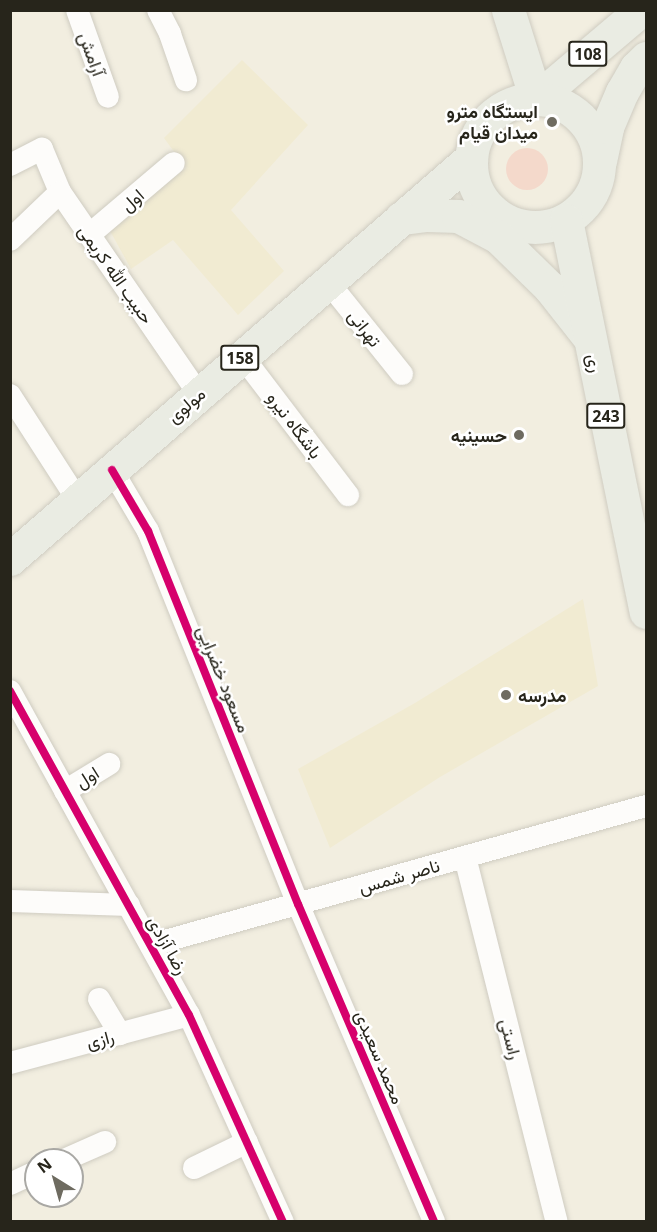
<!DOCTYPE html>
<html>
<head>
<meta charset="utf-8">
<style>
  body { margin:0 }
  #map { position:relative; width:657px; height:1232px; overflow:hidden; background:#f2eee0; font-family:"Noto Sans",Vazirmatn,sans-serif }
  div>[style] { position:absolute }
  [style*='--x'] { left:calc(var(--x)*1px); top:calc(var(--y)*1px); width:calc(var(--w)*1px); rotate:calc(var(--a)*1deg) }
  .built>* { inset:0; background:#f1ebd2 }
  .green>* { inset:0; background:#f4d9cb }
  .round { border-radius:50% }
  .roads { filter:drop-shadow(0 0 2px #cfccc1) drop-shadow(0 0 2px #cfccc1) }
  .street>* { height:22px; margin:-11px; padding:0 11px; transform-origin:11px; border-radius:11px; background:#fdfcfa }
  .primary>* { height:33px; margin:-16.5px; padding:0 16.5px; transform-origin:16.5px; border-radius:16.5px; background:#eaece3 }
  .primary>.ring { margin:-16.5px; padding:0; box-sizing:content-box; background:none; border:33px solid #eaece3; border-radius:50% }
  .cycleway>* { height:8px; margin:-4px; padding:0 4px; transform-origin:4px; border-radius:4px; background:#d6006c }
  .dots>* { width:16px; height:16px; translate:-50% -50%; box-sizing:border-box; border:3px solid #fff; border-radius:50% }
  span { translate:-50% -50%; white-space:nowrap; text-align:center; line-height:1.15; -webkit-text-stroke:5px #fff; paint-order:stroke }
  .shield-label span { padding:2px 4px; background:#fff; border:2px solid; border-radius:4px; -webkit-text-stroke-width:0 }
  .shield-label { font-size:16px; color:#27251b; font-weight:700 }
  .street-label { font-size:18px; color:#27251b }
  .poi-label { font-size:18px; color:#27251b; font-weight:700 }
  .right { translate:-100% -50%; text-align:right }
  .left { translate:0 -50%; text-align:left }
  .frame { position:absolute; inset:0; border:12px solid #27251b; pointer-events:none }
  .north { position:absolute; left:24px; top:1148px; width:60px; height:60px; box-sizing:border-box; background:#fff; border:2px solid #a9a8a4; border-radius:50%; rotate:323deg; font-size:16px; font-weight:700; line-height:24px; text-align:center; color:#27251b }
  .north::after { content:''; display:block; margin:auto; width:21px; height:27px; background:#6e6b60; clip-path:polygon(50% 0,100% 100%,50% 72%,0 100%) }
</style>
</head>
<body>
<div id="map">
  <div class="built">
    <i style="clip-path:polygon(242px 60px,308px 125px,231px 210px,284px 271px,238px 315px,173px 240px,131px 269px,109px 229px,186px 168px,164px 138px)"></i>
    <i style="clip-path:polygon(583px 599px,598px 686px,440px 777px,330px 848px,298px 769px,415px 703px)"></i>
  </div>
  <div class="green">
    <i class="round" style="left:506px;top:148px;width:42px;height:42px"></i>
  </div>
  <div class="roads">
    <div class="street">
      <i style="--x:77;--y:10;--w:92;--a:70.4"></i>
      <i style="--x:158;--y:10;--w:27;--a:63"></i>
      <i style="--x:170;--y:34;--w:49;--a:70.8"></i>
      <i style="--x:10;--y:165;--w:36;--a:-27"></i>
      <i style="--x:42;--y:149;--w:47;--a:67.3"></i>
      <i style="--x:60;--y:192;--w:245;--a:55.5"></i>
      <i style="--x:89;--y:235;--w:111;--a:-40.3"></i>
      <i style="--x:10;--y:240;--w:69;--a:-43.8"></i>
      <i style="--x:328;--y:282;--w:118;--a:51.2"></i>
      <i style="--x:242;--y:356;--w:175;--a:52.7"></i>
      <i style="--x:10;--y:395;--w:124;--a:57.2"></i>
      <i style="--x:112;--y:470;--w:71;--a:59.5"></i>
      <i style="--x:148;--y:531;--w:402;--a:68.1"></i>
      <i style="--x:298;--y:904;--w:346;--a:66.8"></i>
      <i style="--x:10;--y:691;--w:370;--a:61.1"></i>
      <i style="--x:189;--y:1015;--w:227;--a:65.6"></i>
      <i style="--x:65;--y:791;--w:52;--a:-31.5"></i>
      <i style="--x:465;--y:857;--w:376;--a:75.9"></i>
      <i style="--x:10;--y:901;--w:119;--a:1.9"></i>
      <i style="--x:151;--y:945;--w:514;--a:-15.69"></i>
      <i style="--x:99;--y:999;--w:41;--a:59"></i>
      <i style="--x:10;--y:1063;--w:185;--a:-15"></i>
      <i style="--x:64;--y:1160;--w:45;--a:-23.7"></i>
      <i style="--x:194;--y:1168;--w:59;--a:-26.1"></i>
      <i style="--x:10;--y:1184;--w:29;--a:-25"></i>
    </div>
    <div class="primary">
      <i style="--x:508;--y:10;--w:93;--a:72.5"></i>
      <i style="--x:536;--y:99;--w:138;--a:-40.3"></i>
      <i class="ring" style="left:471px;top:99px;width:95px;height:95px"></i>
      <i style="--x:600;--y:161;--w:35;--a:-78"></i>
      <i style="--x:607;--y:127;--w:38;--a:-67"></i>
      <i style="--x:622;--y:92;--w:28;--a:-60"></i>
      <i style="--x:636;--y:68;--w:14;--a:-45"></i>
      <i style="--x:401;--y:218;--w:26;--a:-7"></i>
      <i style="--x:427;--y:215;--w:31;--a:2"></i>
      <i style="--x:458;--y:216;--w:45;--a:27.7"></i>
      <i style="--x:498;--y:237;--w:73;--a:44.4"></i>
      <i style="--x:550;--y:288;--w:60;--a:51.8"></i>
      <i style="--x:566;--y:220;--w:400;--a:78.5"></i>
      <i style="--x:10;--y:559;--w:611;--a:-41.02"></i>
    </div>
  </div>
  <div class="cycleway">
    <i style="--x:112;--y:470;--w:71;--a:59.5"></i>
    <i style="--x:148;--y:531;--w:402;--a:68.1"></i>
    <i style="--x:298;--y:904;--w:346;--a:66.8"></i>
    <i style="--x:10;--y:691;--w:370;--a:61.1"></i>
    <i style="--x:189;--y:1015;--w:227;--a:65.6"></i>
  </div>
  <div class="dots">
    <i style="left:552px;top:122px;background:#6e6b60"></i>
    <i style="left:519px;top:435px;background:#6e6b60"></i>
    <i style="left:506px;top:695px;background:#6e6b60"></i>
  </div>
  <div class="shield-label">
    <span style="left:588px;top:54px">108</span>
    <span style="left:240px;top:358px">158</span>
    <span style="left:606px;top:416px">243</span>
  </div>
  <div class="street-label">
    <span style="left:92px;top:54px;rotate:70deg">آرامش</span>
    <span style="left:132px;top:200px;rotate:-41deg">اول</span>
    <span style="left:116px;top:274px;rotate:55deg">حبیب الله کریمی</span>
    <span style="left:365px;top:328px;rotate:52deg">تهرانی</span>
    <span style="left:595px;top:363px;rotate:78deg">ری</span>
    <span style="left:186px;top:405px;rotate:-41deg">مولوی</span>
    <span style="left:295px;top:425px;rotate:53deg">باشگاه نیرو</span>
    <span style="left:224px;top:679px;rotate:68deg">مسعود خضرایی</span>
    <span style="left:87px;top:777px;rotate:-32deg">اول</span>
    <span style="left:399px;top:876px;rotate:-16deg">ناصر شمس</span>
    <span style="left:168px;top:945px;rotate:61deg">رضا آزادی</span>
    <span style="left:100px;top:1039px;rotate:-15deg">رازی</span>
    <span style="left:511px;top:1039px;rotate:76deg">راستی</span>
    <span style="left:380px;top:1057px;rotate:67deg">محمد سعیدی</span>
  </div>
  <div class="poi-label">
    <span class="right" style="left:538px;top:122px">ایستگاه مترو<br>میدان قیام</span>
    <span class="right" style="left:507px;top:435px">حسینیه</span>
    <span class="left" style="left:518px;top:695px">مدرسه</span>
  </div>
  <div class="frame"></div>
  <div class="north">N</div>
</div>
</body>
</html>
